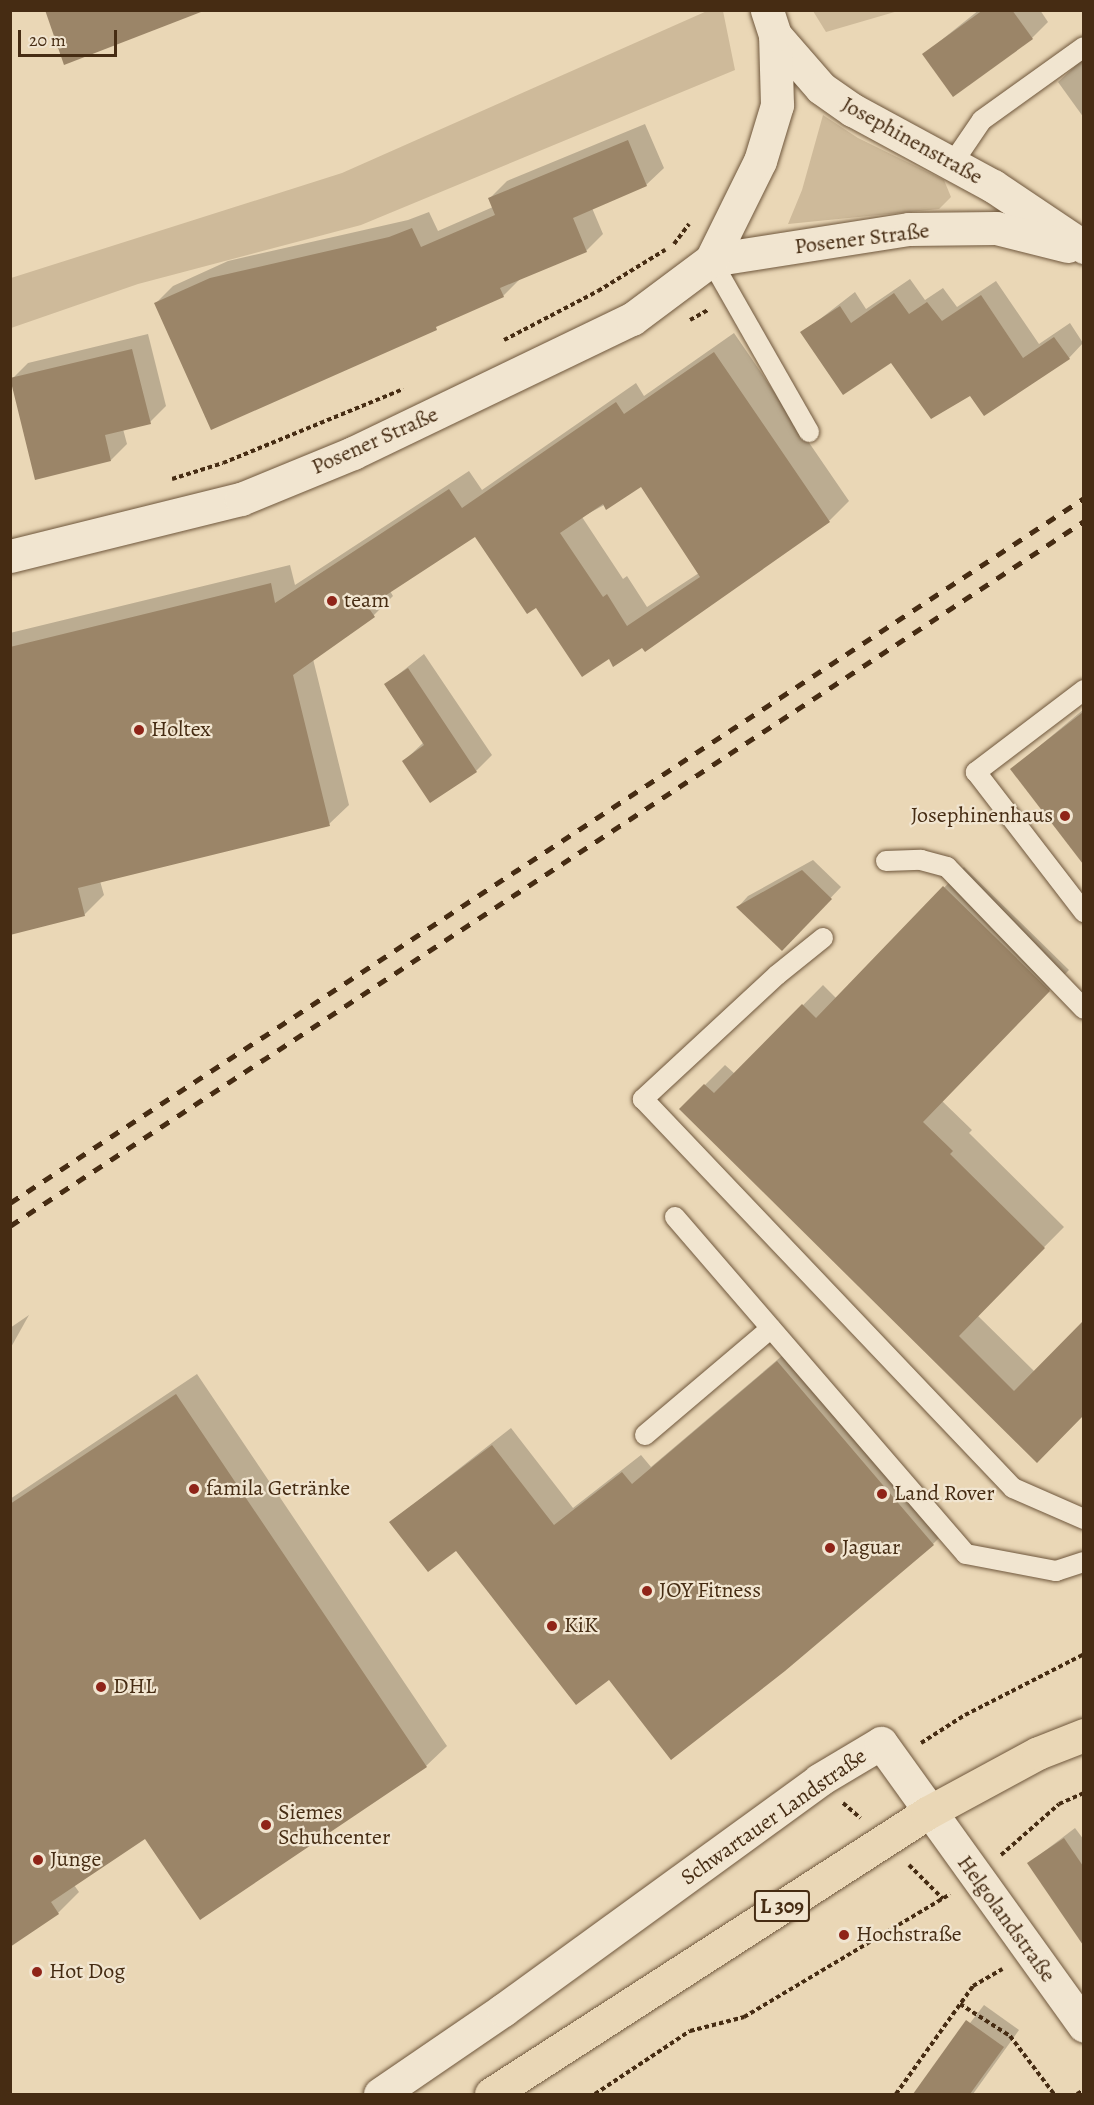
<!DOCTYPE html>
<html>
<head>
<meta charset="utf-8">
<style>
  body { margin:0 }
  #map { position:relative; width:1094px; height:2105px; overflow:hidden; background:#ead7b6; font-family:Alegreya,serif }
  div>[style] { position:absolute }
  [style*='--x'] { left:calc(var(--x)*1px); top:calc(var(--y)*1px); width:calc(var(--w)*1px); rotate:calc(var(--a)*1deg) }
  .green>* { inset:0; background:#ceba9a }
  .shadow>* { inset:0; background:#0003 }
  .building>* { inset:0; background:#9b8568 }
  .path>* { height:4px; margin-top:-2px; transform-origin:0; background:repeating-linear-gradient(90deg,#462c13 0 4.5px,transparent 0 7.5px) }
  .roads { filter:drop-shadow(0 0 2px #6f573c) drop-shadow(0 0 2px #6f573c) }
  .service>* { height:20px; margin:-10px; padding:0 10px; transform-origin:10px; border-radius:10px; background:#f1e5d0 }
  .minor>* { height:33px; margin:-16.5px; padding:0 16.5px; transform-origin:16.5px; border-radius:16.5px; background:#f1e5d0 }
  .tertiary>* { height:33px; margin:-16.5px; padding:0 16.5px; transform-origin:16.5px; border-radius:16.5px; background:#f1e5d0 }
  .primary>* { height:33px; margin:-16.5px; padding:0 16.5px; transform-origin:16.5px; border-radius:16.5px; background:#ead7b6 }
  .rail>* { height:4.5px; margin-top:-2.25px; transform-origin:0; background:repeating-linear-gradient(90deg,#462c13 0 10px,transparent 0 20px) }
  .dots>* { width:16px; height:16px; translate:-50% -50%; box-sizing:border-box; border:3px solid #f1e5d0; border-radius:50% }
  span { translate:-50% -50%; white-space:nowrap; text-align:center; line-height:1.15; -webkit-text-stroke:4.5px #f1e5d0; paint-order:stroke }
  .shield-label span { padding:2px 4px; background:#f1e5d0; border:2px solid; border-radius:4px; -webkit-text-stroke-width:0 }
  .shield-label { font-size:21px; color:#462c13; font-weight:700 }
  .street-label { font-size:22px; color:#462c13 }
  .poi-label { font-size:22px; color:#462c13 }
  .left { translate:0 -50%; text-align:left }
  .right { translate:-100% -50%; text-align:right }
  .frame { position:absolute; inset:0; border:12px solid #462c13; pointer-events:none }
  .scale { position:absolute; left:18px; top:30px; width:99px; height:27px; box-sizing:border-box; border:3px solid #462c13; border-top:0; padding-left:8px; font-size:18px; line-height:21px; white-space:nowrap; color:#462c13; -webkit-text-stroke:4px #f1e5d0; paint-order:stroke }
</style>
</head>
<body>
<div id="map">
  <div class="green">
    <i style="clip-path:polygon(707px 11px,723px 11px,735px 70px,361px 225px,138px 284px,11px 328px,11px 278px,342px 173px)"></i>
    <i style="clip-path:polygon(813px 11px,898px 11px,826px 32px)"></i>
    <i style="clip-path:polygon(823px 115px,858px 138px,944px 180px,951px 197px,939px 209px,788px 224px,802px 190px)"></i>
  </div>
  <div class="shadow">
    <i style="clip-path:polygon(979px 10px,1040px 10px,1048px 22px,1032px 38px,924px 54px)"></i>
    <i style="clip-path:polygon(1084px 58px,1084px 118px,1058px 82px)"></i>
    <i style="clip-path:polygon(645px 124px,664px 168px,646px 185px,592px 208px,603px 234px,586px 251px,520px 279px,503px 296px,156px 303px,173px 286px,228px 261px,408px 220px,429px 212px,438px 231px,493px 207px,490px 198px,507px 181px)"></i>
    <i style="clip-path:polygon(910px 279px,925px 300px,943px 288px,957px 307px,996px 281px,1039px 344px,1070px 323px,1083px 343px,1069px 358px,971px 394px,891px 361px,802px 333px,855px 292px,866px 309px)"></i>
    <i style="clip-path:polygon(evenodd,734px 333px,849px 501px,830px 520px,645px 650px,642px 646px,610px 657px,475px 535px,390px 591px,393px 596px,374px 615px,313px 659px,349px 805px,329px 824px,100px 881px,104px 895px,84px 915px,10px 933px,10px 633px,290px 565px,295px 585px,469px 471px,482px 490px,636px 383px,644px 396px,734px 333px,641px 485px,699px 573px,647px 607px,627px 576px,623px 579px,582px 517px,641px 485px)"></i>
    <i style="clip-path:polygon(148px 334px,166px 406px,150px 422px,123px 429px,127px 444px,111px 460px,12px 379px,28px 363px)"></i>
    <i style="clip-path:polygon(424px 654px,492px 755px,476px 771px,404px 761px,424px 742px,385px 685px)"></i>
    <i style="clip-path:polygon(1084px 709px,1084px 862px,1012px 769px)"></i>
    <i style="clip-path:polygon(813px 860px,841px 887px,782px 949px,738px 907px,748px 896px)"></i>
    <i style="clip-path:polygon(964px 867px,1069px 970px,942px 1101px,972px 1130px,969px 1133px,1064px 1227px,977px 1315px,1035px 1372px,1084px 1323px,1084px 1414px,1037px 1461px,681px 1109px,725px 1065px,735px 1074px,823px 985px,837px 999px)"></i>
    <i style="clip-path:polygon(29px 1315px,10px 1349px,10px 1328px)"></i>
    <i style="clip-path:polygon(796px 1344px,951px 1526px,933px 1544px,610px 1678px,456px 1549px,391px 1522px,511px 1428px,573px 1508px,641px 1455px,651px 1467px)"></i>
    <i style="clip-path:polygon(197px 1374px,447px 1746px,426px 1766px,146px 1837px,74px 1885px,79px 1892px,58px 1913px,10px 1945px,10px 1499px)"></i>
    <i style="clip-path:polygon(1075px 1828px,1084px 1840px,1084px 1927px,1029px 1863px)"></i>
    <i style="clip-path:polygon(984px 2005px,1019px 2030px,973px 2094px,915px 2094px)"></i>
  </div>
  <div class="building">
    <i style="clip-path:polygon(45px 10px,200px 10px,201px 12px,64px 65px)"></i>
    <i style="clip-path:polygon(983px 10px,1012px 10px,1033px 39px,953px 97px,922px 54px)"></i>
    <i style="clip-path:polygon(628px 140px,647px 186px,573px 218px,587px 252px,500px 288px,504px 297px,436px 327px,437px 330px,211px 430px,154px 303px,210px 278px,389px 237px,412px 228px,421px 247px,495px 215px,488px 198px)"></i>
    <i style="clip-path:polygon(894px 293px,909px 314px,927px 302px,942px 321px,981px 295px,1023px 358px,1054px 337px,1070px 359px,984px 416px,970px 396px,931px 419px,891px 363px,843px 395px,800px 332px,840px 306px,851px 323px)"></i>
    <i style="clip-path:polygon(132px 349px,151px 424px,105px 435px,111px 461px,35px 480px,10px 378px)"></i>
    <i style="clip-path:polygon(evenodd,714px 352px,830px 522px,645px 652px,642px 648px,613px 667px,609px 659px,582px 677px,536px 608px,527px 614px,475px 537px,368px 607px,375px 617px,293px 675px,330px 826px,78px 888px,85px 916px,10px 935px,10px 647px,271px 583px,275px 603px,449px 489px,462px 508px,616px 402px,624px 414px,714px 352px,641px 487px,700px 577px,627px 626px,607px 594px,603px 597px,560px 533px,603px 504px,606px 510px,641px 487px)"></i>
    <i style="clip-path:polygon(408px 668px,477px 772px,430px 803px,402px 761px,424px 745px,384px 684px)"></i>
    <i style="clip-path:polygon(1083px 712px,1083px 864px,1010px 769px)"></i>
    <i style="clip-path:polygon(802px 870px,832px 899px,782px 951px,736px 907px)"></i>
    <i style="clip-path:polygon(943px 886px,1050px 991px,923px 1122px,953px 1151px,950px 1154px,1045px 1248px,959px 1336px,1014px 1391px,1083px 1321px,1083px 1416px,1037px 1463px,679px 1109px,704px 1084px,714px 1093px,802px 1004px,816px 1018px)"></i>
    <i style="clip-path:polygon(777px 1361px,934px 1545px,785px 1671px,671px 1760px,609px 1680px,576px 1705px,456px 1551px,428px 1572px,389px 1522px,492px 1445px,554px 1525px,622px 1472px,632px 1484px)"></i>
    <i style="clip-path:polygon(176px 1394px,427px 1767px,200px 1920px,145px 1839px,51px 1902px,59px 1914px,10px 1947px,10px 1504px)"></i>
    <i style="clip-path:polygon(1064px 1838px,1083px 1866px,1083px 1945px,1027px 1863px)"></i>
    <i style="clip-path:polygon(966px 2020px,1004px 2047px,970px 2094px,913px 2094px)"></i>
  </div>
  <div class="path">
    <i style="--x:674;--y:244;--w:25;--a:-53"></i>
    <i style="--x:690;--y:320;--w:21;--a:-29"></i>
    <i style="--x:504;--y:340;--w:106;--a:-27.5"></i>
    <i style="--x:598;--y:291;--w:79;--a:-31.5"></i>
    <i style="--x:172;--y:479;--w:53;--a:-17.4"></i>
    <i style="--x:223;--y:463;--w:195;--a:-22.3"></i>
    <i style="--x:921;--y:1743;--w:52;--a:-32.5"></i>
    <i style="--x:965;--y:1715;--w:134;--a:-27.1"></i>
    <i style="--x:843;--y:1803;--w:23;--a:41"></i>
    <i style="--x:1001;--y:1855;--w:77;--a:-41.3"></i>
    <i style="--x:1059;--y:1804;--w:27;--a:-24"></i>
    <i style="--x:909;--y:1865;--w:48;--a:45"></i>
    <i style="--x:960;--y:2004;--w:59;--a:32.6"></i>
    <i style="--x:1010;--y:2036;--w:73;--a:52.8"></i>
    <i style="--x:595;--y:2094;--w:114;--a:-33.6"></i>
    <i style="--x:690;--y:2031;--w:56;--a:-14.5"></i>
    <i style="--x:744;--y:2017;--w:240;--a:-30.8"></i>
    <i style="--x:896;--y:2094;--w:133;--a:-54.5"></i>
    <i style="--x:973;--y:1986;--w:34;--a:-30"></i>
    <i style="--x:1077;--y:2094;--w:8;--a:-30"></i>
  </div>
  <div class="roads">
    <div class="service">
      <i style="--x:952;--y:164;--w:53;--a:-55.7"></i>
      <i style="--x:982;--y:120;--w:125;--a:-35.6"></i>
      <i style="--x:711;--y:260;--w:198;--a:60.3"></i>
      <i style="--x:1084;--y:690;--w:136;--a:142.8"></i>
      <i style="--x:976;--y:772;--w:177;--a:52.4"></i>
      <i style="--x:886;--y:861;--w:35;--a:-2"></i>
      <i style="--x:921;--y:860;--w:27;--a:15"></i>
      <i style="--x:947;--y:867;--w:197;--a:46"></i>
      <i style="--x:823;--y:938;--w:59;--a:141.2"></i>
      <i style="--x:777;--y:975;--w:183;--a:137.2"></i>
      <i style="--x:643;--y:1099;--w:537;--a:46.43"></i>
      <i style="--x:1013;--y:1488;--w:77;--a:23.6"></i>
      <i style="--x:675;--y:1217;--w:445;--a:49.2"></i>
      <i style="--x:966;--y:1554;--w:92;--a:10.7"></i>
      <i style="--x:1056;--y:1571;--w:29;--a:-18"></i>
      <i style="--x:645;--y:1435;--w:165;--a:-40.3"></i>
    </div>
    <div class="minor">
      <i style="--x:775;--y:35;--w:70;--a:49"></i>
      <i style="--x:821;--y:88;--w:39;--a:35"></i>
      <i style="--x:853;--y:110;--w:159;--a:28.5"></i>
      <i style="--x:993;--y:186;--w:110;--a:33.8"></i>
      <i style="--x:711;--y:260;--w:200;--a:-8.9"></i>
      <i style="--x:909;--y:229;--w:87;--a:-0.7"></i>
      <i style="--x:996;--y:228;--w:74;--a:14"></i>
      <i style="--x:380;--y:2094;--w:149;--a:-34.3"></i>
      <i style="--x:503;--y:2010;--w:391;--a:-36"></i>
      <i style="--x:819;--y:1780;--w:72;--a:-30.8"></i>
      <i style="--x:881;--y:1743;--w:348;--a:54.3"></i>
    </div>
    <div class="tertiary">
      <i style="--x:10;--y:556;--w:238;--a:-13.9"></i>
      <i style="--x:241;--y:499;--w:121;--a:-22.3"></i>
      <i style="--x:353;--y:453;--w:310;--a:-25.7"></i>
      <i style="--x:632;--y:319;--w:99;--a:-36.8"></i>
      <i style="--x:711;--y:260;--w:110;--a:-63.7"></i>
      <i style="--x:760;--y:161;--w:59;--a:-73.1"></i>
      <i style="--x:777;--y:105;--w:70;--a:-91.6"></i>
      <i style="--x:775;--y:35;--w:26;--a:-108"></i>
    </div>
    <div class="primary">
      <i style="--x:491;--y:2094;--w:519;--a:-32.8"></i>
      <i style="--x:927;--y:1813;--w:126;--a:-28.4"></i>
      <i style="--x:1038;--y:1753;--w:49;--a:-21.4"></i>
    </div>
  </div>
  <div class="rail">
    <i style="--x:10;--y:1203;--w:1285;--a:-33.28"></i>
    <i style="--x:10;--y:1226;--w:1285;--a:-33.28"></i>
  </div>
  <div class="dots">
    <i style="left:332px;top:601px;background:#8f2418"></i>
    <i style="left:139px;top:730px;background:#8f2418"></i>
    <i style="left:1065px;top:816px;background:#8f2418"></i>
    <i style="left:194px;top:1489px;background:#8f2418"></i>
    <i style="left:882px;top:1494px;background:#8f2418"></i>
    <i style="left:830px;top:1548px;background:#8f2418"></i>
    <i style="left:647px;top:1591px;background:#8f2418"></i>
    <i style="left:552px;top:1626px;background:#8f2418"></i>
    <i style="left:101px;top:1687px;background:#8f2418"></i>
    <i style="left:266px;top:1825px;background:#8f2418"></i>
    <i style="left:38px;top:1860px;background:#8f2418"></i>
    <i style="left:844px;top:1935px;background:#8f2418"></i>
    <i style="left:37px;top:1972px;background:#8f2418"></i>
  </div>
  <div class="shield-label">
    <span style="left:782px;top:1906px">L 309</span>
  </div>
  <div class="street-label">
    <span style="left:912px;top:141px;rotate:29deg">Josephinenstraße</span>
    <span style="left:862px;top:239px;rotate:-7deg">Posener Straße</span>
    <span style="left:375px;top:441px;rotate:-24deg">Posener Straße</span>
    <span style="left:774px;top:1817px;rotate:-35deg">Schwartauer Landstraße</span>
    <span style="left:1006px;top:1919px;rotate:54deg">Helgolandstraße</span>
  </div>
  <div class="poi-label">
    <span class="left" style="left:344px;top:601px">team</span>
    <span class="left" style="left:151px;top:730px">Holtex</span>
    <span class="right" style="left:1053px;top:816px">Josephinenhaus</span>
    <span class="left" style="left:206px;top:1489px">famila Getränke</span>
    <span class="left" style="left:894px;top:1494px">Land Rover</span>
    <span class="left" style="left:842px;top:1548px">Jaguar</span>
    <span class="left" style="left:659px;top:1591px">JOY Fitness</span>
    <span class="left" style="left:564px;top:1626px">KiK</span>
    <span class="left" style="left:113px;top:1687px">DHL</span>
    <span class="left" style="left:278px;top:1825px">Siemes<br>Schuhcenter</span>
    <span class="left" style="left:50px;top:1860px">Junge</span>
    <span class="left" style="left:856px;top:1935px">Hochstraße</span>
    <span class="left" style="left:49px;top:1972px">Hot Dog</span>
  </div>
  <div class="frame"></div>
  <div class="scale">20 m</div>
</div>
</body>
</html>
